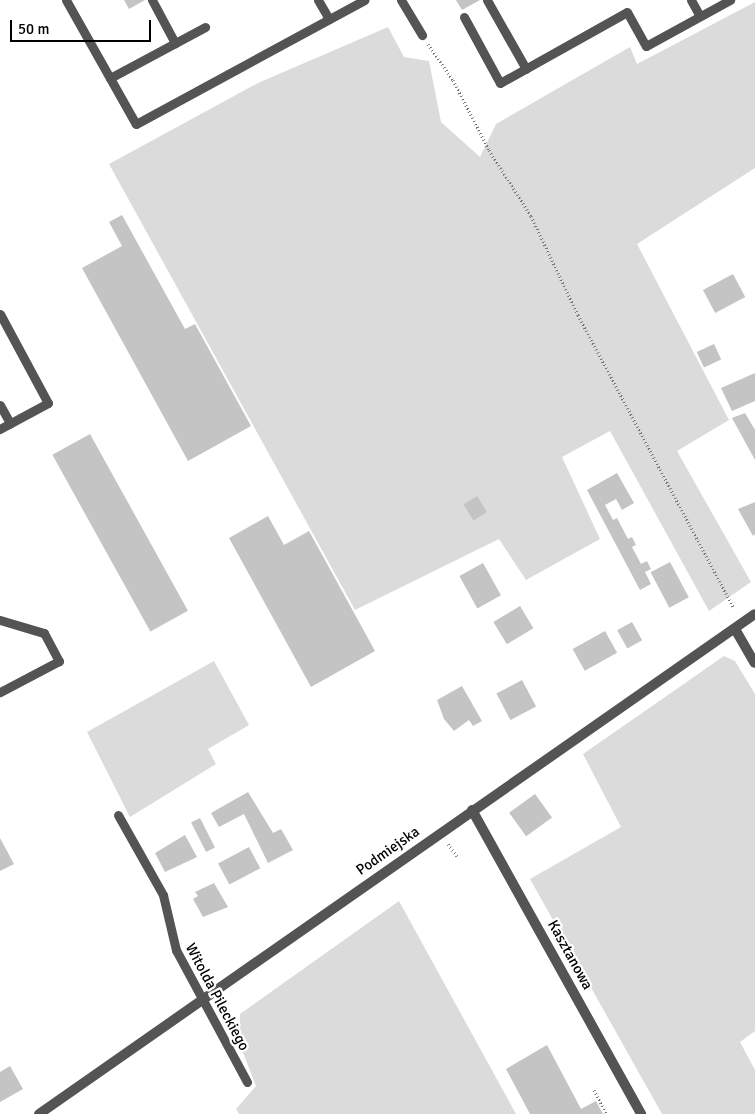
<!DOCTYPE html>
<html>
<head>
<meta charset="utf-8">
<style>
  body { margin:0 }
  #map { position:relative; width:755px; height:1114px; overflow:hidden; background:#fff; font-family:Signika,sans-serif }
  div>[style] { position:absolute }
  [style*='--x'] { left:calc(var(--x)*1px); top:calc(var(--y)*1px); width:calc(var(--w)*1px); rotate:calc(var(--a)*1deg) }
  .green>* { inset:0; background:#dbdbdb }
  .building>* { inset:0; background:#c4c4c4; transform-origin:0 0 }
  .path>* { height:3px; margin-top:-1.5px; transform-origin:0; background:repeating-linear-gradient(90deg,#767676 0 1px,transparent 0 3.5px) }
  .service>* { height:9px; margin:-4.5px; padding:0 4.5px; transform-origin:4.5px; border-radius:4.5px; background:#545454 }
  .minor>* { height:10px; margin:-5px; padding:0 5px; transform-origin:5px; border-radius:5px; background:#545454 }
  span { translate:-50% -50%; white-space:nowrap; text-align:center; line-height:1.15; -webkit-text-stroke:4.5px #fff; paint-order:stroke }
  .street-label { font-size:15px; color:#000 }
  .scale { position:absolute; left:10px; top:20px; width:141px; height:22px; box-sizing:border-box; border:2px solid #000; border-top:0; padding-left:6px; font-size:15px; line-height:18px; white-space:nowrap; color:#000; -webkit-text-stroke:4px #fff; paint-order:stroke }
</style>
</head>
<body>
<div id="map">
  <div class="green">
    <i style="clip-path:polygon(755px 2px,755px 168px,637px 244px,729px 420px,677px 451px,751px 582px,709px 611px,610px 431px,562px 457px,600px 539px,526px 580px,499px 539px,355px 610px,109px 164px,258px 83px,388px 27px,404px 57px,429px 61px,441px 122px,480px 157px,496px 124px,630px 47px,637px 64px)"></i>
    <i style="clip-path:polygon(724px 656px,735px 661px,755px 694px,755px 1031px,740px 1042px,755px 1070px,755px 1114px,662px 1114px,530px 879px,621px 827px,583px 754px)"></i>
    <i style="clip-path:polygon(214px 661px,249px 725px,208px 749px,216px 764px,130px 817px,87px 732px)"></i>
    <i style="clip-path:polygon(399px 901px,516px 1114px,239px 1114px,236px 1109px,256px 1086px,240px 1045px,240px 1014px)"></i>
  </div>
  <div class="building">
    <i style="clip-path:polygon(124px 0,145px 0,129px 9px)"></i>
    <i style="clip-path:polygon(456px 0,480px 0,462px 10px)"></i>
    <i style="clip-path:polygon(122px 215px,185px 329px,195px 324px,251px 426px,188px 461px,82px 268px,122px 246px,109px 222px)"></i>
    <i style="left:733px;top:274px;width:26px;height:34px;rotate:62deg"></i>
    <i style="left:714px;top:344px;width:17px;height:19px;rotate:65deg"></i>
    <i style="clip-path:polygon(755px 373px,755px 401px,732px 411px,721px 388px)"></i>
    <i style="clip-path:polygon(745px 413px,755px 430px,755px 460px,732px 418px)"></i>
    <i style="left:90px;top:434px;width:202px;height:43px;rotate:61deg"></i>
    <i style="clip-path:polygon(617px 473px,634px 503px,622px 510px,616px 499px,605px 505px,613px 520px,617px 518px,628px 539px,632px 537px,636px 545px,632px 547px,641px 564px,647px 561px,651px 569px,645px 572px,651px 584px,640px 590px,587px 490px)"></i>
    <i style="left:477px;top:496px;width:19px;height:16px;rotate:58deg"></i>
    <i style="clip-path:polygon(755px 502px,755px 534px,753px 536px,738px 509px)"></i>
    <i style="clip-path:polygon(268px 516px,284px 545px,309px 531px,375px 651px,311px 687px,229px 538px)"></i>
    <i style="left:670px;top:562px;width:40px;height:22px;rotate:62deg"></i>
    <i style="left:483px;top:563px;width:37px;height:27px;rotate:61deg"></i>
    <i style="left:520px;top:606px;width:26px;height:31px;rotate:59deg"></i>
    <i style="left:632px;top:622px;width:21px;height:17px;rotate:61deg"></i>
    <i style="left:605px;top:631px;width:25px;height:37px;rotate:61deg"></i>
    <i style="left:522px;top:680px;width:30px;height:29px;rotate:62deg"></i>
    <i style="clip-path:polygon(462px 686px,482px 721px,473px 726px,469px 720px,454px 731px,444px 719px,437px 700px)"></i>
    <i style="clip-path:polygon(248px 792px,273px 833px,281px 829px,293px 850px,268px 863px,244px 814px,219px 827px,211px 813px)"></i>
    <i style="left:535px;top:794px;width:29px;height:32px;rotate:54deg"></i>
    <i style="left:200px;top:818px;width:33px;height:10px;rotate:63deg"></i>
    <i style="clip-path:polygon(185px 835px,197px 857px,165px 872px,155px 853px)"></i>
    <i style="clip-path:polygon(0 838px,14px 864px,0 871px)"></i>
    <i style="left:249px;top:847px;width:24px;height:35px;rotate:62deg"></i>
    <i style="clip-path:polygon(214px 883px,228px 907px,203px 917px,193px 899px,198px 896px,195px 892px)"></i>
    <i style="clip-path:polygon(547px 1045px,581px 1109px,596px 1101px,603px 1114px,530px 1114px,506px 1069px)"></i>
    <i style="clip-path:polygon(10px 1066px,23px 1089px,0 1102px,0 1072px)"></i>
  </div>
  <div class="path">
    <i style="--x:428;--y:44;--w:44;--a:55.2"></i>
    <i style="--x:453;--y:80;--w:79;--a:62.8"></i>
    <i style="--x:489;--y:150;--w:78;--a:57.5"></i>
    <i style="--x:531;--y:216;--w:110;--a:64.6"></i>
    <i style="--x:578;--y:315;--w:330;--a:62"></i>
    <i style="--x:448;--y:844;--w:15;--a:53"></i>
    <i style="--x:594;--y:1090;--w:27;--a:62"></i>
  </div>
  <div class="service">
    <i style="--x:66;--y:0;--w:142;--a:60.6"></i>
    <i style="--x:136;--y:124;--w:260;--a:-28.5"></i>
    <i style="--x:152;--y:0;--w:49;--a:61.9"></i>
    <i style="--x:318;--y:0;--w:22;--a:60"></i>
    <i style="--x:401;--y:0;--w:41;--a:59"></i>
    <i style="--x:487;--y:0;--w:79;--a:60.5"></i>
    <i style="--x:691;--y:0;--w:18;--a:61"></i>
    <i style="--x:464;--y:17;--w:75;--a:61.4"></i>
    <i style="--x:500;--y:83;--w:145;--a:-29.2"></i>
    <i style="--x:627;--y:12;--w:39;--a:61"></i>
    <i style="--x:646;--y:46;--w:96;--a:-28.7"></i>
    <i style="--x:110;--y:78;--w:108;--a:-28.2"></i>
    <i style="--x:0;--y:314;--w:101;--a:61.7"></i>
    <i style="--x:48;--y:403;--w:55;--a:151.6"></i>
    <i style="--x:0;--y:405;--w:21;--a:61"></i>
    <i style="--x:0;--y:620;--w:46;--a:16.5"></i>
    <i style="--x:44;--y:633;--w:32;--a:62"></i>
    <i style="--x:59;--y:661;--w:67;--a:152.3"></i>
    <i style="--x:118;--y:815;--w:92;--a:60.6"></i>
    <i style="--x:163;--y:895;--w:57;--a:76.7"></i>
    <i style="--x:176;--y:950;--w:150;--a:61.7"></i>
  </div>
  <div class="minor">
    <i style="--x:735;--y:629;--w:39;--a:60"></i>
    <i style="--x:472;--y:810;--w:348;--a:60.9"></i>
    <i style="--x:39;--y:1114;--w:873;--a:-34.93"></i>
  </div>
  <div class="street-label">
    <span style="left:388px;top:851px;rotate:-35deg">Podmiejska</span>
    <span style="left:570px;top:955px;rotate:61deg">Kasztanowa</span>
    <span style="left:217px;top:997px;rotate:62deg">Witolda Pileckiego</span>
  </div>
  <div class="scale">50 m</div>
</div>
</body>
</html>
